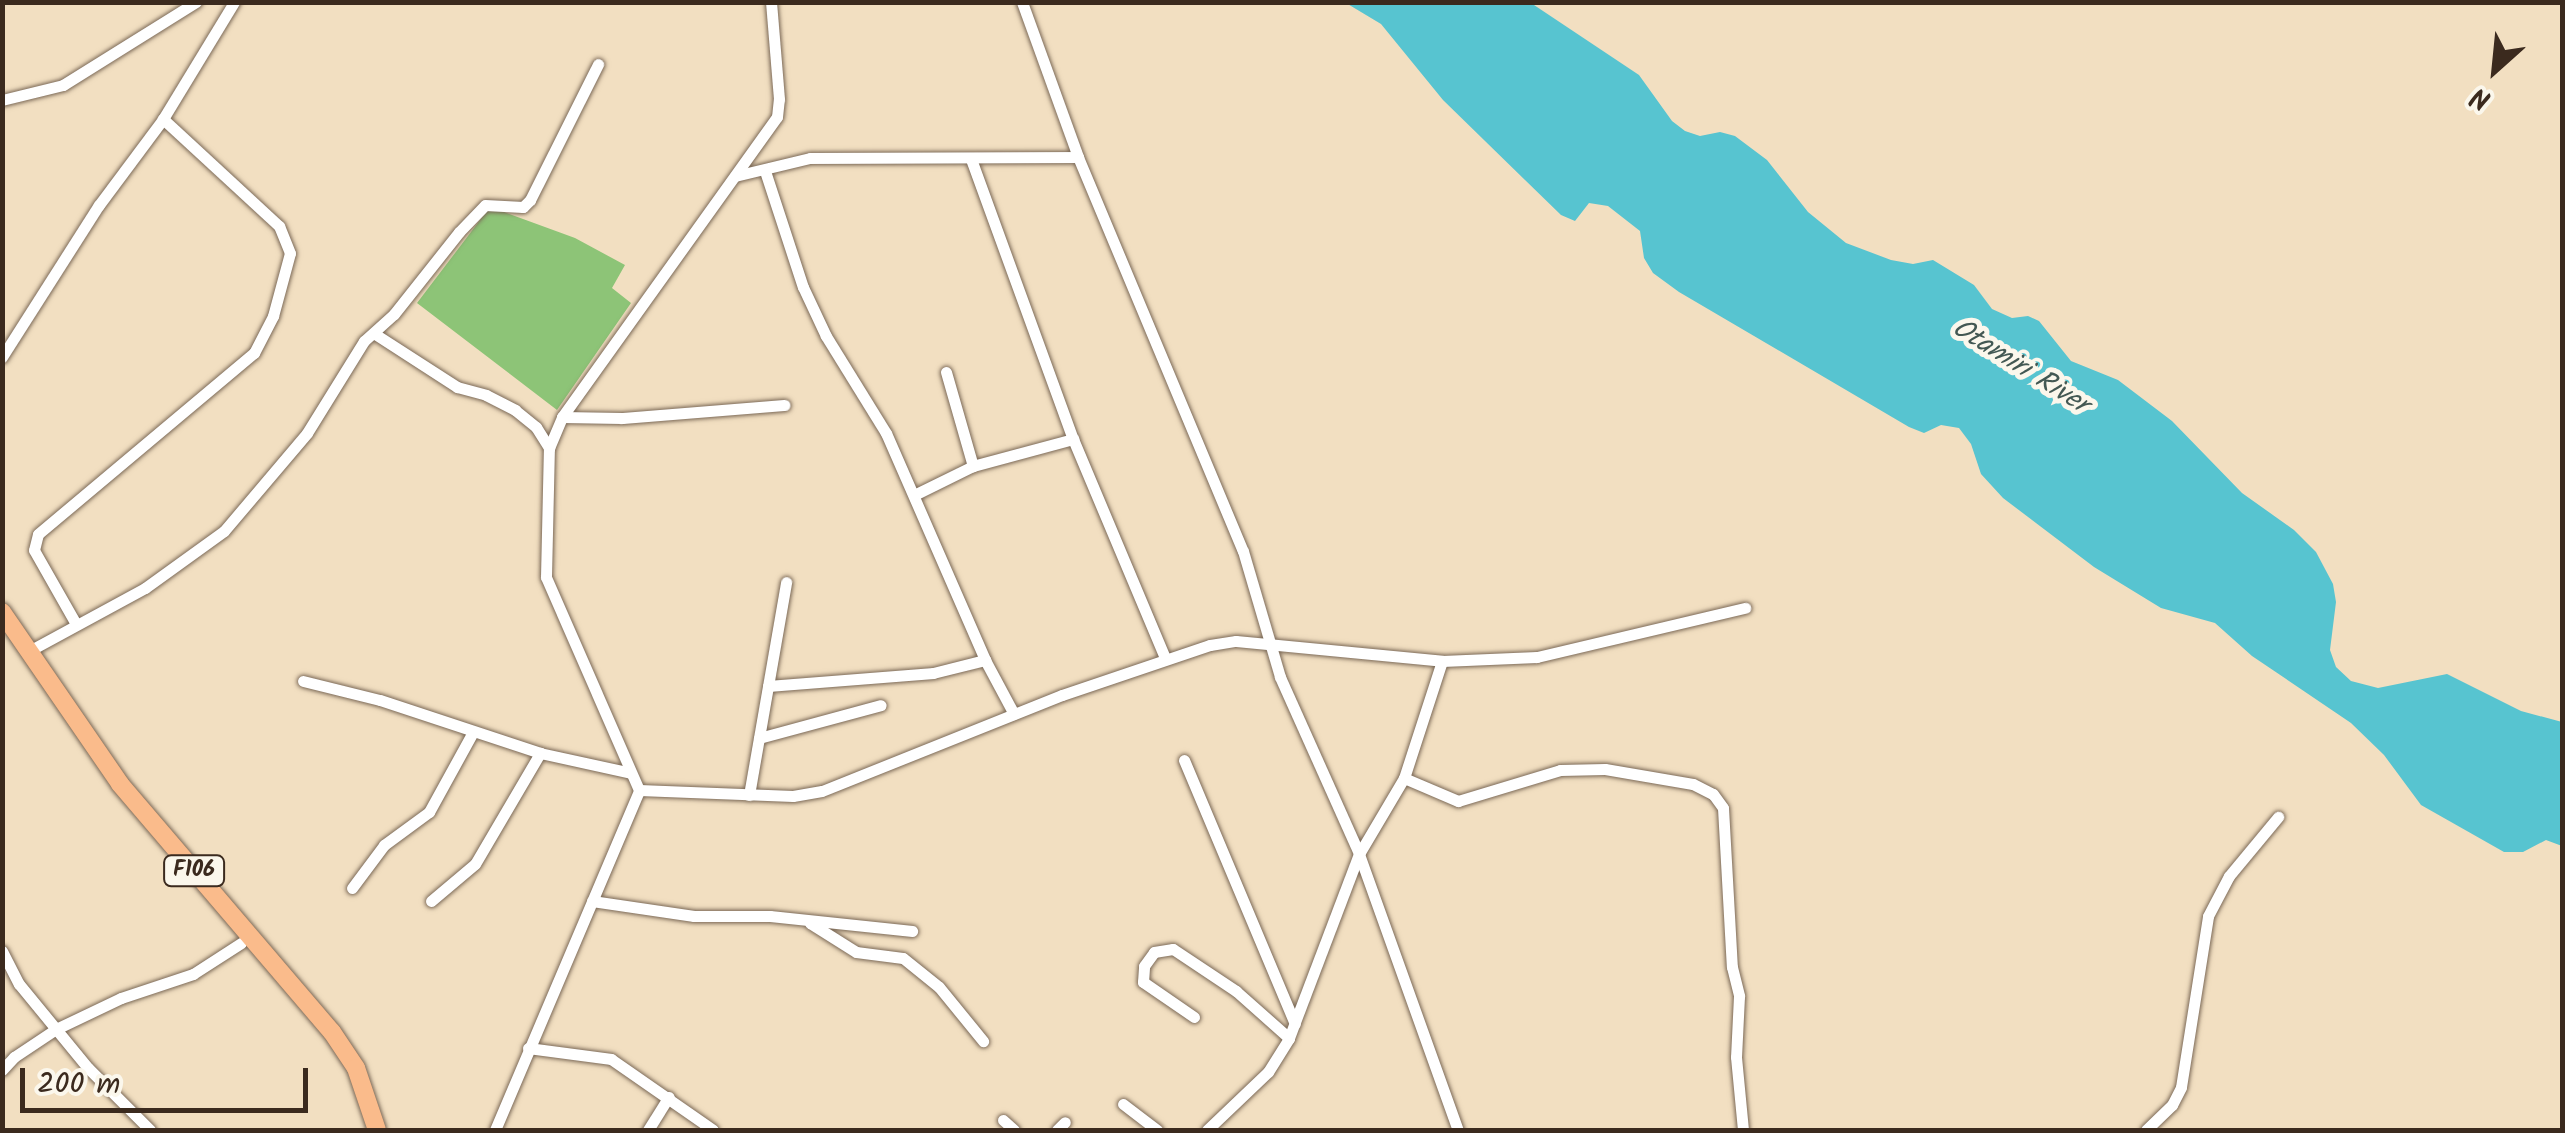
<!DOCTYPE html>
<html>
<head>
<meta charset="utf-8">
<style>
  body { margin:0 }
  #map { position:relative; width:2565px; height:1133px; overflow:hidden; background:#f2dfc1; font-family:Kalam,sans-serif }
  div>[style] { position:absolute }
  [style*='--x'] { left:calc(var(--x)*1px); top:calc(var(--y)*1px); width:calc(var(--w)*1px); rotate:calc(var(--a)*1deg) }
  .green>* { inset:0; background:#8dc477 }
  .water>* { inset:0; background:#57c4d0 }
  .roads { filter:drop-shadow(0 0 2px #7b6957) drop-shadow(0 0 2px #7b6957) }
  .minor>* { height:11px; margin:-5.5px; padding:0 5.5px; transform-origin:5.5px; border-radius:5.5px; background:#fff }
  .primary>* { height:18px; margin:-9px; padding:0 9px; transform-origin:9px; border-radius:9px; background:#fabb8b }
  span { translate:-50% -50%; white-space:nowrap; text-align:center; line-height:1.15; -webkit-text-stroke:10px #fbf7ec; paint-order:stroke }
  .shield-label span { padding:2px 8px; background:#fbf7ec; border:2px solid; border-radius:8px; -webkit-text-stroke-width:0 }
  .shield-label { font-size:22px; color:#3b2a1e; font-weight:700 }
  .water-label { font-size:28px; color:#435853; font-style:italic }
  .frame { position:absolute; inset:0; border:5px solid #3b2a1e; pointer-events:none }
  .north { position:absolute; left:2445px; top:20px; width:100px; height:100px; -webkit-text-stroke:8px #fbf7ec; paint-order:stroke; rotate:207deg; font-size:28px; font-weight:700; line-height:40px; text-align:center; color:#3b2a1e }
  .north::after { content:''; display:block; margin:auto; width:35px; height:45px; background:#3b2a1e; clip-path:polygon(50% 0,100% 100%,50% 72%,0 100%) }
  .scale { position:absolute; left:20px; top:1068px; width:288px; height:45px; box-sizing:border-box; border:5px solid #3b2a1e; border-top:0; padding-left:12px; font-size:30px; line-height:35px; white-space:nowrap; color:#3b2a1e; -webkit-text-stroke:8px #fbf7ec; paint-order:stroke }
</style>
</head>
<body>
<div id="map">
  <div class="green">
    <i style="clip-path:polygon(490px 207px,575px 238px,625px 265px,612px 288px,631px 303px,557px 410px,417px 303px)"></i>
  </div>
  <div class="water">
    <i style="clip-path:polygon(1346px 3px,1531px 3px,1639px 75px,1672px 121px,1685px 131px,1700px 136px,1720px 132px,1735px 136px,1767px 160px,1808px 212px,1846px 243px,1891px 260px,1913px 264px,1933px 260px,1974px 285px,1992px 309px,2012px 318px,2028px 316px,2039px 321px,2071px 361px,2118px 380px,2172px 421px,2242px 493px,2294px 530px,2316px 552px,2333px 584px,2336px 602px,2330px 650px,2336px 667px,2351px 681px,2378px 688px,2447px 674px,2521px 711px,2562px 722px,2562px 846px,2546px 840px,2523px 852px,2504px 852px,2421px 805px,2384px 755px,2351px 723px,2252px 656px,2215px 623px,2161px 608px,2094px 567px,2003px 498px,1981px 474px,1971px 444px,1959px 428px,1941px 425px,1924px 433px,1909px 427px,1679px 292px,1653px 273px,1644px 258px,1640px 231px,1608px 206px,1589px 203px,1575px 221px,1561px 215px,1443px 100px,1381px 24px)"></i>
  </div>
  <div class="roads">
    <div class="minor">
      <i style="--x:1022;--y:2;--w:165;--a:70.1"></i>
      <i style="--x:1078;--y:157;--w:427;--a:67.3"></i>
      <i style="--x:1243;--y:551;--w:131;--a:73.6"></i>
      <i style="--x:1280;--y:677;--w:194;--a:65.9"></i>
      <i style="--x:1359;--y:854;--w:293;--a:70.3"></i>
      <i style="--x:2;--y:100;--w:63;--a:-13.8"></i>
      <i style="--x:63;--y:85;--w:157;--a:-32"></i>
      <i style="--x:971;--y:159;--w:298;--a:70"></i>
      <i style="--x:1073;--y:439;--w:238;--a:67.2"></i>
      <i style="--x:765;--y:171;--w:122;--a:71.9"></i>
      <i style="--x:803;--y:287;--w:54;--a:64.9"></i>
      <i style="--x:826;--y:336;--w:114;--a:58.3"></i>
      <i style="--x:886;--y:433;--w:248;--a:66.4"></i>
      <i style="--x:985;--y:660;--w:61;--a:61.8"></i>
      <i style="--x:735;--y:176;--w:77;--a:-13.5"></i>
      <i style="--x:810;--y:158;--w:268;--a:-0.2"></i>
      <i style="--x:375;--y:334;--w:98;--a:32.9"></i>
      <i style="--x:457;--y:387;--w:30;--a:15"></i>
      <i style="--x:486;--y:395;--w:33;--a:27"></i>
      <i style="--x:515;--y:410;--w:27;--a:39"></i>
      <i style="--x:536;--y:427;--w:25;--a:58"></i>
      <i style="--x:2;--y:357;--w:180;--a:-57.5"></i>
      <i style="--x:99;--y:205;--w:107;--a:-53.3"></i>
      <i style="--x:163;--y:119;--w:137;--a:-58.7"></i>
      <i style="--x:946;--y:372;--w:98;--a:74"></i>
      <i style="--x:562;--y:417;--w:60;--a:1"></i>
      <i style="--x:622;--y:418;--w:163;--a:-4.6"></i>
      <i style="--x:914;--y:495;--w:66;--a:-26.2"></i>
      <i style="--x:973;--y:466;--w:104;--a:-15.1"></i>
      <i style="--x:76;--y:624;--w:85;--a:-119.6"></i>
      <i style="--x:34;--y:550;--w:16;--a:-76"></i>
      <i style="--x:38;--y:534;--w:282;--a:-40"></i>
      <i style="--x:254;--y:353;--w:42;--a:-62.8"></i>
      <i style="--x:273;--y:316;--w:65;--a:-74.9"></i>
      <i style="--x:290;--y:253;--w:29;--a:-112"></i>
      <i style="--x:279;--y:226;--w:158;--a:-137.3"></i>
      <i style="--x:29;--y:651;--w:132;--a:-28.5"></i>
      <i style="--x:145;--y:588;--w:97;--a:-35.8"></i>
      <i style="--x:224;--y:531;--w:128;--a:-49.7"></i>
      <i style="--x:307;--y:433;--w:108;--a:-58.2"></i>
      <i style="--x:364;--y:341;--w:40;--a:-42"></i>
      <i style="--x:394;--y:314;--w:105;--a:-51.6"></i>
      <i style="--x:459;--y:232;--w:37;--a:-46"></i>
      <i style="--x:485;--y:205;--w:38;--a:3"></i>
      <i style="--x:523;--y:207;--w:10;--a:-45"></i>
      <i style="--x:530;--y:200;--w:152;--a:-63.4"></i>
      <i style="--x:303;--y:681;--w:79;--a:13.9"></i>
      <i style="--x:380;--y:700;--w:169;--a:18.3"></i>
      <i style="--x:540;--y:753;--w:93;--a:12.4"></i>
      <i style="--x:768;--y:686;--w:166;--a:-4.5"></i>
      <i style="--x:933;--y:673;--w:54;--a:-14"></i>
      <i style="--x:759;--y:738;--w:126;--a:-15.1"></i>
      <i style="--x:1184;--y:760;--w:286;--a:67.2"></i>
      <i style="--x:1404;--y:778;--w:59;--a:23.1"></i>
      <i style="--x:1458;--y:801;--w:107;--a:-16.9"></i>
      <i style="--x:1560;--y:770;--w:45;--a:-1.3"></i>
      <i style="--x:1605;--y:769;--w:89;--a:9.7"></i>
      <i style="--x:1693;--y:784;--w:22;--a:27"></i>
      <i style="--x:1713;--y:794;--w:17;--a:54"></i>
      <i style="--x:1723;--y:808;--w:159;--a:86.8"></i>
      <i style="--x:1732;--y:967;--w:30;--a:76"></i>
      <i style="--x:1739;--y:996;--w:61;--a:92.8"></i>
      <i style="--x:1736;--y:1057;--w:73;--a:84.5"></i>
      <i style="--x:639;--y:790;--w:154;--a:2.2"></i>
      <i style="--x:793;--y:796;--w:29;--a:-10"></i>
      <i style="--x:822;--y:791;--w:258;--a:-21.8"></i>
      <i style="--x:1062;--y:695;--w:156;--a:-18.7"></i>
      <i style="--x:1210;--y:645;--w:26;--a:-9"></i>
      <i style="--x:1236;--y:641;--w:207;--a:5.5"></i>
      <i style="--x:1442;--y:661;--w:95;--a:-2.4"></i>
      <i style="--x:1537;--y:657;--w:214;--a:-13.3"></i>
      <i style="--x:749;--y:795;--w:216;--a:-80.1"></i>
      <i style="--x:352;--y:888;--w:54;--a:-53.3"></i>
      <i style="--x:384;--y:845;--w:56;--a:-36.3"></i>
      <i style="--x:429;--y:812;--w:91;--a:-61.2"></i>
      <i style="--x:431;--y:901;--w:57;--a:-40.1"></i>
      <i style="--x:475;--y:864;--w:129;--a:-59.6"></i>
      <i style="--x:592;--y:901;--w:103;--a:8.4"></i>
      <i style="--x:694;--y:916;--w:76;--a:0"></i>
      <i style="--x:770;--y:916;--w:143;--a:6"></i>
      <i style="--x:810;--y:923;--w:54;--a:32.2"></i>
      <i style="--x:856;--y:952;--w:47;--a:7.3"></i>
      <i style="--x:903;--y:958;--w:46;--a:38.9"></i>
      <i style="--x:939;--y:987;--w:70;--a:50.8"></i>
      <i style="--x:2;--y:951;--w:37;--a:63"></i>
      <i style="--x:19;--y:984;--w:109;--a:50.6"></i>
      <i style="--x:88;--y:1068;--w:88;--a:45"></i>
      <i style="--x:1194;--y:1017;--w:62;--a:-145.5"></i>
      <i style="--x:1143;--y:982;--w:16;--a:-86"></i>
      <i style="--x:1144;--y:966;--w:17;--a:-54"></i>
      <i style="--x:1154;--y:952;--w:19;--a:-9"></i>
      <i style="--x:1173;--y:949;--w:76;--a:33.7"></i>
      <i style="--x:1236;--y:991;--w:71;--a:41.6"></i>
      <i style="--x:528;--y:1048;--w:84;--a:7.5"></i>
      <i style="--x:611;--y:1059;--w:124;--a:34.8"></i>
      <i style="--x:2;--y:1070;--w:18;--a:-47"></i>
      <i style="--x:14;--y:1057;--w:50;--a:-33.7"></i>
      <i style="--x:56;--y:1029;--w:72;--a:-25.5"></i>
      <i style="--x:121;--y:998;--w:76;--a:-18.4"></i>
      <i style="--x:193;--y:974;--w:57;--a:-32.9"></i>
      <i style="--x:1123;--y:1104;--w:43;--a:37.4"></i>
      <i style="--x:1003;--y:1120;--w:15;--a:42"></i>
      <i style="--x:495;--y:1130;--w:369;--a:-67"></i>
      <i style="--x:639;--y:790;--w:232;--a:-113.6"></i>
      <i style="--x:546;--y:577;--w:129;--a:-88.7"></i>
      <i style="--x:549;--y:448;--w:34;--a:-67"></i>
      <i style="--x:562;--y:417;--w:369;--a:-54.4"></i>
      <i style="--x:777;--y:117;--w:18;--a:-84"></i>
      <i style="--x:779;--y:99;--w:97;--a:-94.7"></i>
      <i style="--x:648;--y:1130;--w:39;--a:-58"></i>
      <i style="--x:1057;--y:1130;--w:11;--a:-45"></i>
      <i style="--x:1207;--y:1130;--w:84;--a:-43.6"></i>
      <i style="--x:1268;--y:1072;--w:40;--a:-58"></i>
      <i style="--x:1289;--y:1038;--w:197;--a:-69.2"></i>
      <i style="--x:1359;--y:854;--w:88;--a:-59.4"></i>
      <i style="--x:1404;--y:778;--w:123;--a:-72"></i>
      <i style="--x:2146;--y:1130;--w:36;--a:-44"></i>
      <i style="--x:2172;--y:1105;--w:20;--a:-63"></i>
      <i style="--x:2181;--y:1087;--w:173;--a:-81"></i>
      <i style="--x:2208;--y:916;--w:45;--a:-62.3"></i>
      <i style="--x:2229;--y:876;--w:77;--a:-50.3"></i>
    </div>
    <div class="primary">
      <i style="--x:2;--y:612;--w:209;--a:55.5"></i>
      <i style="--x:120;--y:784;--w:326;--a:49.5"></i>
      <i style="--x:332;--y:1032;--w:43;--a:56.3"></i>
      <i style="--x:356;--y:1068;--w:65;--a:71.3"></i>
    </div>
  </div>
  <div class="shield-label">
    <span style="left:194px;top:871px">F106</span>
  </div>
  <div class="water-label">
    <span style="left:2020px;top:367px;rotate:32deg">Otamiri River</span>
  </div>
  <div class="frame"></div>
  <div class="north">N</div>
  <div class="scale">200 m</div>
</div>
</body>
</html>
